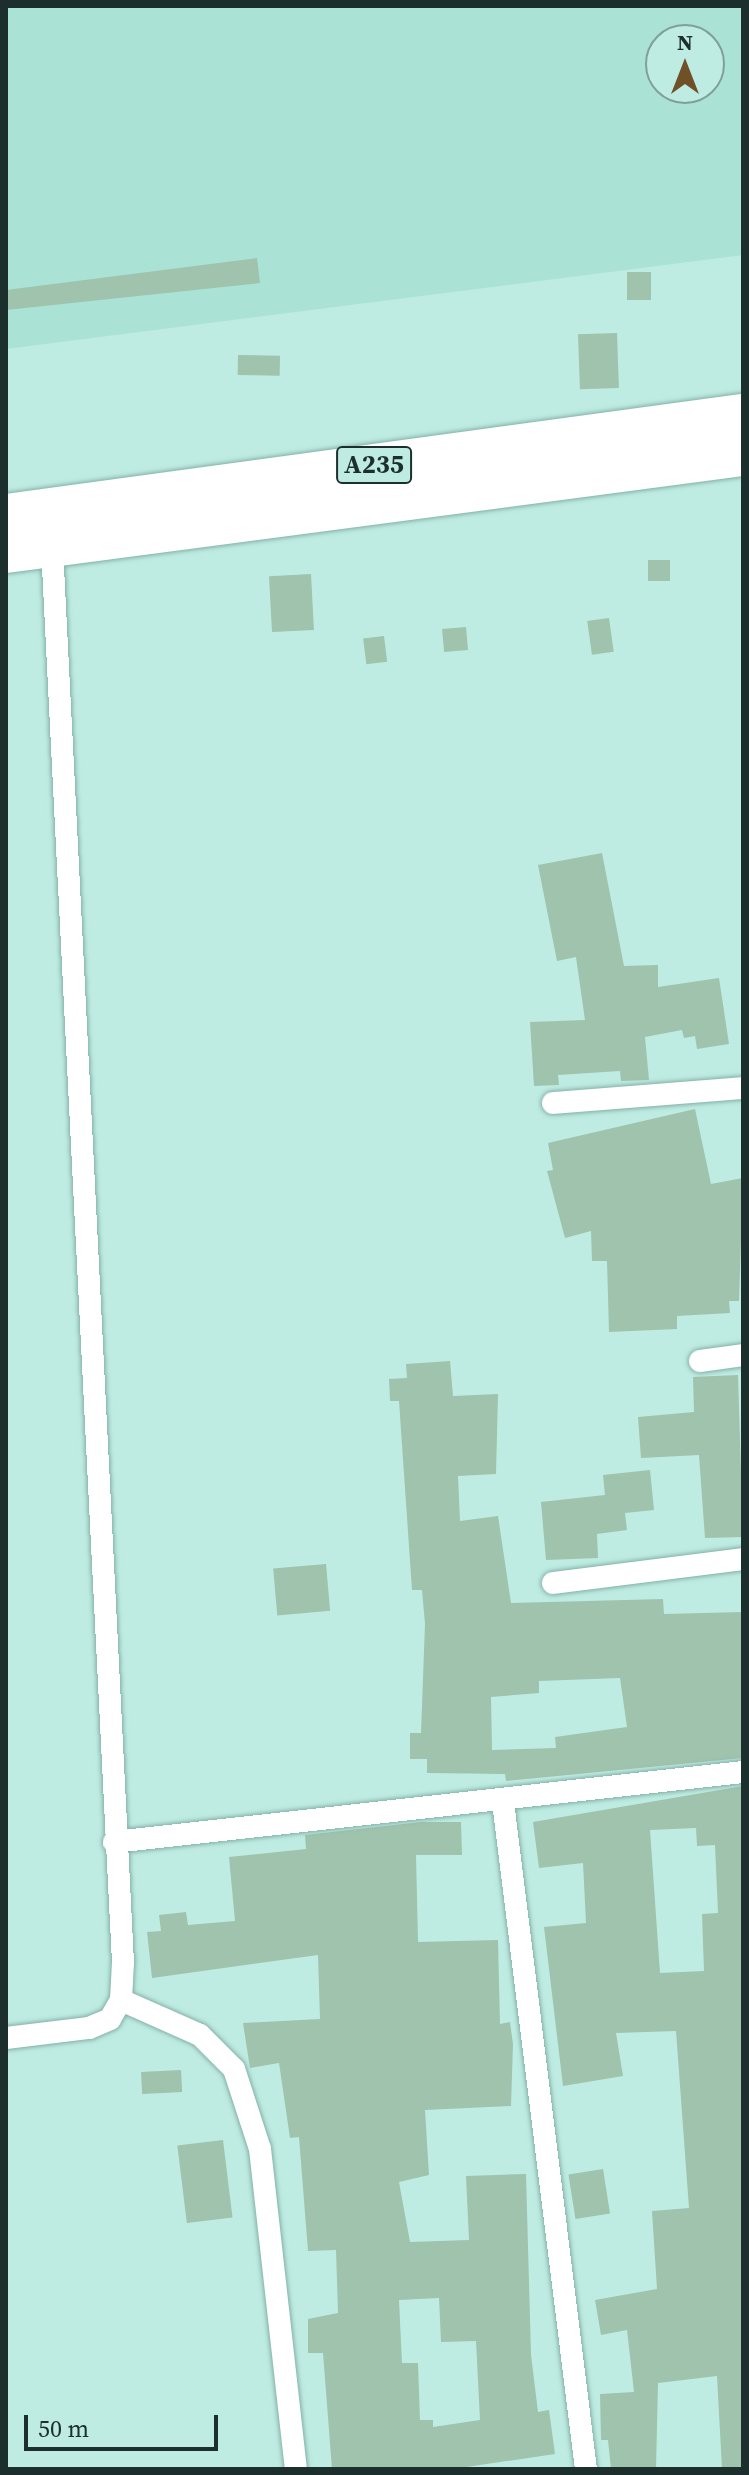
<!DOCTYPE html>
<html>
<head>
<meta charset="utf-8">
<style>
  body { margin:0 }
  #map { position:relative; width:749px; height:2475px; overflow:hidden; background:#beece2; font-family:"Source Serif 4",serif }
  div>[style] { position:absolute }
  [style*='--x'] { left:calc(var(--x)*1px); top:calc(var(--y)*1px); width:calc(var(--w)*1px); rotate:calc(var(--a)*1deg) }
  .built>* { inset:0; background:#aae2d6 }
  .building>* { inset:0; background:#9fc3ad; transform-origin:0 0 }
  .roads { filter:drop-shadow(0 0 2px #85b1a7) drop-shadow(0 0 2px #85b1a7) }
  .street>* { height:22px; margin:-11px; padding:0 11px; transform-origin:11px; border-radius:11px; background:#fff }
  .highway>* { height:42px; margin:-21px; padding:0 21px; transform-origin:21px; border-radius:21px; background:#fff }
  span { translate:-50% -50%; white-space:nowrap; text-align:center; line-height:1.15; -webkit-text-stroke:7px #beece2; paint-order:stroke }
  .shield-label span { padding:2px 6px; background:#beece2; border:2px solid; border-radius:6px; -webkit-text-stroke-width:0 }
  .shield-label { font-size:26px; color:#1d2f2c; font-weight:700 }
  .frame { position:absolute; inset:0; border:8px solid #1d2f2c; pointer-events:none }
  .north { position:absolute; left:645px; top:24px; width:80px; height:80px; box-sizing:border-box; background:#beece2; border:2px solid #7ea099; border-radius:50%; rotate:0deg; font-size:22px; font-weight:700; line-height:32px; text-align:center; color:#1d2f2c }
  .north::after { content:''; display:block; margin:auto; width:28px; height:36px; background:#705026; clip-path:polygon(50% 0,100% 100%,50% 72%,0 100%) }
  .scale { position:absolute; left:24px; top:2415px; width:194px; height:36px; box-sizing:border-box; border:4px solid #1d2f2c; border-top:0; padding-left:10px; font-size:24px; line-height:28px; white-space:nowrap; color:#1d2f2c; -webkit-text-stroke:6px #beece2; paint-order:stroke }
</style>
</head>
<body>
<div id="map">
  <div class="built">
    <i style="clip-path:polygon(evenodd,6px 6px,743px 6px,743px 255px,6px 349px,6px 6px,661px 40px,709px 40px,709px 88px,661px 88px,661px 40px)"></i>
  </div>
  <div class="building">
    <i style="clip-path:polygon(257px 258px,260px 283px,6px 310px,6px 290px)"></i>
    <i style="left:627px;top:272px;width:24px;height:28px"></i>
    <i style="left:617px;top:333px;width:55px;height:39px;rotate:88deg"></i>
    <i style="left:238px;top:355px;width:42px;height:20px;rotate:1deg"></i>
    <i style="left:670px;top:560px;width:21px;height:22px;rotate:90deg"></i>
    <i style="left:311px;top:574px;width:56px;height:42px;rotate:87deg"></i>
    <i style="left:609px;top:618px;width:34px;height:22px;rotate:82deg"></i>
    <i style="left:466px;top:627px;width:23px;height:24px;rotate:85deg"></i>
    <i style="left:384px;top:636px;width:26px;height:21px;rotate:83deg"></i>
    <i style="clip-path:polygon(602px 853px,624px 966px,658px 965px,658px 987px,719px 978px,729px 1044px,697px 1049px,695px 1036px,684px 1038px,682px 1030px,645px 1037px,649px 1080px,621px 1081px,620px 1071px,558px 1075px,559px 1085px,534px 1086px,530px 1022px,585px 1020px,576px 957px,557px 961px,538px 865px)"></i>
    <i style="clip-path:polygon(695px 1109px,711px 1184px,743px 1178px,739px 1301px,729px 1301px,730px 1313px,677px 1316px,677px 1329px,609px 1332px,607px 1261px,592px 1261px,591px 1231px,565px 1238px,547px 1171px,553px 1170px,548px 1143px)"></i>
    <i style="clip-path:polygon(evenodd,450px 1361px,453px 1396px,498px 1394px,496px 1474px,458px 1476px,460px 1521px,498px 1516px,511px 1603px,663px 1599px,664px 1614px,743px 1612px,743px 1758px,506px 1781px,505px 1774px,427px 1773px,427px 1759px,410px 1759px,410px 1733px,421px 1733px,425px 1624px,422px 1590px,412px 1590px,399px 1401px,390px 1401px,389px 1379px,407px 1378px,406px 1364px,450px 1361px,620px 1678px,627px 1727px,555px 1737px,556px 1748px,492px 1750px,491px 1697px,539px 1693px,539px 1681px,620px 1678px)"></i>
    <i style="clip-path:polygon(738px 1375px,743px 1537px,705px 1538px,699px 1455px,641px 1458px,638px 1417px,694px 1412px,693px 1377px)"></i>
    <i style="clip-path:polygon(650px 1470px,654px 1510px,625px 1513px,627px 1530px,597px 1534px,598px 1558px,546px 1560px,541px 1502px,605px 1495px,603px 1475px)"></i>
    <i style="left:326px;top:1564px;width:47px;height:53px;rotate:85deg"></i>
    <i style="clip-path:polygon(evenodd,743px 1786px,743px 2469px,722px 2469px,717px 2376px,658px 2383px,656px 2469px,611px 2469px,608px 2440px,601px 2440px,600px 2394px,634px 2392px,627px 2330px,601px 2335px,595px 2300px,657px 2289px,652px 2211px,689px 2208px,676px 2031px,616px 2033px,623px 2076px,563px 2086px,544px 1927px,586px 1923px,583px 1863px,539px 1868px,533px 1822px,743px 1786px,696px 1828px,697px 1846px,715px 1845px,718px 1913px,702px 1914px,704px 1971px,660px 1973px,650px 1830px,696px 1828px)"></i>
    <i style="clip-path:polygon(evenodd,421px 1822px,461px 1822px,462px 1855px,416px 1855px,418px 1942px,498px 1940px,500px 2024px,510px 2022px,513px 2044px,511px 2106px,425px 2110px,429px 2175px,399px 2182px,410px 2242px,469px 2240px,466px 2176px,526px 2174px,531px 2355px,538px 2412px,549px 2410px,555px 2454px,453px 2469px,332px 2469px,323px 2353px,308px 2353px,308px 2319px,338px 2313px,336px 2250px,308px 2251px,299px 2137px,290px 2138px,279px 2063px,250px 2068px,243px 2023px,320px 2019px,318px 1955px,152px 1978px,147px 1932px,161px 1931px,159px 1915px,186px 1912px,188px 1925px,235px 1921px,229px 1857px,306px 1849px,305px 1835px,421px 1822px,439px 2298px,441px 2342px,476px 2341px,480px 2420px,433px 2427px,433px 2420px,420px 2420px,418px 2363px,402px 2363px,399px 2300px,439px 2298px)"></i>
    <i style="left:181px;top:2070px;width:22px;height:40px;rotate:87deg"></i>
    <i style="left:223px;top:2140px;width:78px;height:46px;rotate:83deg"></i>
    <i style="left:603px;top:2169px;width:45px;height:35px;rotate:81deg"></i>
  </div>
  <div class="roads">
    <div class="street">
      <i style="--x:553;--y:1103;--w:191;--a:-4.5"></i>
      <i style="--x:700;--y:1361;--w:43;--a:-7.9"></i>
      <i style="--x:553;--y:1583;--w:192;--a:-7.2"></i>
      <i style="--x:503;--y:1802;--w:672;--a:82.91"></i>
      <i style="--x:114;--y:1842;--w:633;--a:-6.35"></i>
      <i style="--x:121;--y:2000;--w:86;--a:23.9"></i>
      <i style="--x:200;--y:2035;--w:48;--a:45"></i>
      <i style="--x:234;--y:2069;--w:84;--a:72"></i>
      <i style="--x:260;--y:2149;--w:322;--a:83.6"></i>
      <i style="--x:6;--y:2038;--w:84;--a:-6.9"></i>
      <i style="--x:89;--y:2028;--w:23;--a:-23"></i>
      <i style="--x:110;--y:2019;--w:22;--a:-60"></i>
      <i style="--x:121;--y:2000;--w:37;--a:-87"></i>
      <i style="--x:123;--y:1963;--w:1419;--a:-92.87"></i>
    </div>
    <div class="highway">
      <i style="--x:6;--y:515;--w:744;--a:-7.73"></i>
      <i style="--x:6;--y:552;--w:743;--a:-7.5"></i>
    </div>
  </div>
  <div class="shield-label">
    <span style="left:374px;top:465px">A235</span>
  </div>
  <div class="frame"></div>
  <div class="north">N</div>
  <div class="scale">50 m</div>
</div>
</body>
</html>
